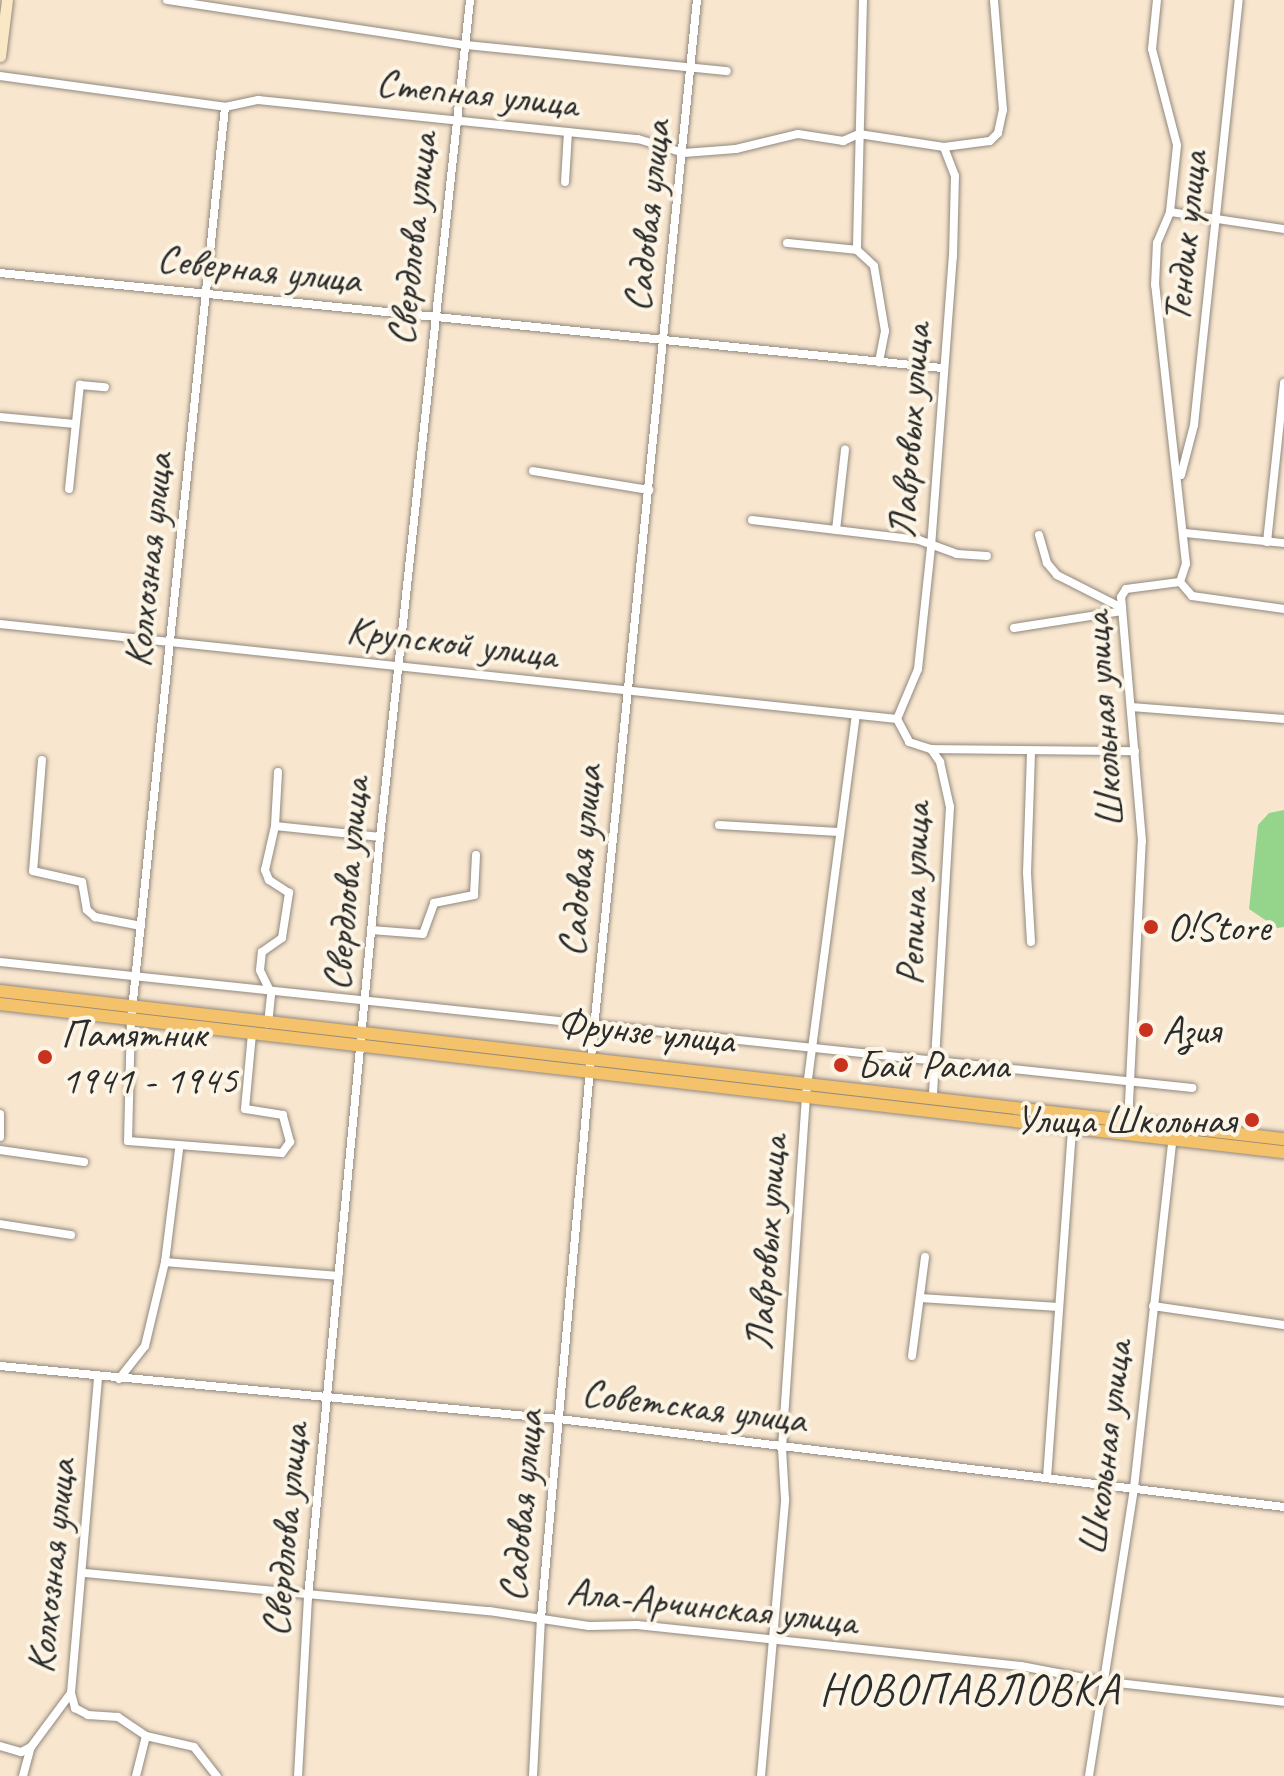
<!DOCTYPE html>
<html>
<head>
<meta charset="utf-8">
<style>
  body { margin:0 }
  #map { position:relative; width:1284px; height:1776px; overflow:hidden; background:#f8e6cf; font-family:Caveat,sans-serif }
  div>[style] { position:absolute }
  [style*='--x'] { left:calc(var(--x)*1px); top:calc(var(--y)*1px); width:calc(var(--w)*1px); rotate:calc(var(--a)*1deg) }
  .green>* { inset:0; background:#95d48b }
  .roads { filter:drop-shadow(0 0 2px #92887d) drop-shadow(0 0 2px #92887d) }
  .street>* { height:8px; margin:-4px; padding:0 4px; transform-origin:4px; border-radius:4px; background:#fff }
  .secondary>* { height:11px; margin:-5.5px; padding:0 5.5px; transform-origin:5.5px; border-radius:5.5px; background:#fae7c3 }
  .primary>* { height:12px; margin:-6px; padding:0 6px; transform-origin:6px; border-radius:6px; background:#f3c26a }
  .dots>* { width:22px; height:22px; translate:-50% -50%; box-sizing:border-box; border:4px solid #fcf5e5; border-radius:50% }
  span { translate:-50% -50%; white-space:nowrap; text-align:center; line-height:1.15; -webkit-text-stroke:8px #fcf5e5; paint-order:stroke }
  .street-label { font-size:40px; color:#2b2b2b }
  .poi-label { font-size:40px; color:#2b2b2b }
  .left { translate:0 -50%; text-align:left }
  .right { translate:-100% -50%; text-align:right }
  .quarter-label { font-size:44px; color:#2b2b2b; letter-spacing:2px }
</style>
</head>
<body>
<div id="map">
  <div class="green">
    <i style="clip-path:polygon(1284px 810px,1284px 927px,1277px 928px,1249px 909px,1258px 825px,1269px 813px)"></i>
  </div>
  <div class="roads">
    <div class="street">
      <i style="--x:167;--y:0;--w:301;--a:8.6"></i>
      <i style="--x:465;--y:45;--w:263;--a:5.7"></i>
      <i style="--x:863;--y:0;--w:250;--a:91.4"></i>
      <i style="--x:857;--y:250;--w:23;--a:43"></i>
      <i style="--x:874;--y:266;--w:66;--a:80.4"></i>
      <i style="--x:885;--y:331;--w:32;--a:101"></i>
      <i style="--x:0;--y:76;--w:227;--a:7.8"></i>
      <i style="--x:225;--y:107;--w:34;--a:-12"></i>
      <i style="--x:258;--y:100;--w:382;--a:5.9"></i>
      <i style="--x:638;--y:139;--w:48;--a:16.9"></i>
      <i style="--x:684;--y:153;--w:52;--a:-4.4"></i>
      <i style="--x:736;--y:149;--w:64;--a:-13.6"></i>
      <i style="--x:798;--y:134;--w:46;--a:8.8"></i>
      <i style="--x:843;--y:141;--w:17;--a:-24"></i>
      <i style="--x:859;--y:134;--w:86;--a:8.7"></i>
      <i style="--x:944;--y:147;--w:46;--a:-7.4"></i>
      <i style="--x:990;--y:141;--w:11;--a:-45"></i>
      <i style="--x:998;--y:133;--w:24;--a:-78"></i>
      <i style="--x:1003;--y:110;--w:110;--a:-94.7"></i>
      <i style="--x:225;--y:107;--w:917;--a:95.88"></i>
      <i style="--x:131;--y:1019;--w:122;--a:91.4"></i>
      <i style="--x:128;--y:1141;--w:154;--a:4.5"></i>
      <i style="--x:282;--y:1153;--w:14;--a:-54"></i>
      <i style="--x:290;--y:1142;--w:28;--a:-105"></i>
      <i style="--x:283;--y:1115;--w:38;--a:-171"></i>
      <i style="--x:245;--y:1109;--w:75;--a:-84.7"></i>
      <i style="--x:565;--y:182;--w:50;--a:-86.6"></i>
      <i style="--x:1170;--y:212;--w:115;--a:8.5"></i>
      <i style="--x:787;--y:243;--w:70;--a:5.7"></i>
      <i style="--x:0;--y:273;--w:947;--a:5.76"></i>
      <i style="--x:0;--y:417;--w:75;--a:5.3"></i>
      <i style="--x:533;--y:471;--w:118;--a:9.3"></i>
      <i style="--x:1181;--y:475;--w:52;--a:-75.4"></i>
      <i style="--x:1194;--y:425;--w:427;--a:-84"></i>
      <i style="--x:69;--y:489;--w:105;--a:-84"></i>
      <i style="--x:80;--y:385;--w:25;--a:5"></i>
      <i style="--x:752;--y:520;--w:168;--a:6.8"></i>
      <i style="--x:919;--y:540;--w:40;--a:20.2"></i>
      <i style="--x:957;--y:554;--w:30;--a:4"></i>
      <i style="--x:836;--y:530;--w:81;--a:-83.6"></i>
      <i style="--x:1185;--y:533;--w:100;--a:5.8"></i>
      <i style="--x:1039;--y:535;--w:29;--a:74"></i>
      <i style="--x:1047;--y:563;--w:16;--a:50"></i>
      <i style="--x:1057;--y:575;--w:73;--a:26.9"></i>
      <i style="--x:1267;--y:542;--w:160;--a:-83.9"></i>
      <i style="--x:1180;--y:582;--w:18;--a:49"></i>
      <i style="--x:1192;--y:596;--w:93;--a:8"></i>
      <i style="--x:0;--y:624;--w:902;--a:6.05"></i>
      <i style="--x:1014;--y:628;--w:109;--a:-8.9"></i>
      <i style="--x:1132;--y:707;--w:152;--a:4.5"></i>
      <i style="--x:897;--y:719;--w:54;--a:-67.2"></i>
      <i style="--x:918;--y:669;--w:123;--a:-83.9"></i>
      <i style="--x:931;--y:547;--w:291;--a:-85.7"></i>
      <i style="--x:953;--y:257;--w:81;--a:-88.6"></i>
      <i style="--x:955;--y:176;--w:31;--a:-111"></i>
      <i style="--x:897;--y:719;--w:26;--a:62"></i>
      <i style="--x:909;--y:742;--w:23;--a:18"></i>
      <i style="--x:931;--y:749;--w:16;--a:55"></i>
      <i style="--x:940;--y:762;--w:46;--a:77.5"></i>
      <i style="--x:950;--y:807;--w:289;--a:93.4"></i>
      <i style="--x:931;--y:749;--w:204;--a:0.6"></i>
      <i style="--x:42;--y:760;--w:111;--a:94.6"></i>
      <i style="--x:33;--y:871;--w:50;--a:12.7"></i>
      <i style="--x:82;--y:882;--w:28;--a:80"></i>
      <i style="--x:87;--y:910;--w:11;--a:41"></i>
      <i style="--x:95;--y:917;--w:47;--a:11.1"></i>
      <i style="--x:278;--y:772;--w:54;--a:93.2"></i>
      <i style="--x:275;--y:826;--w:106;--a:6"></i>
      <i style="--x:719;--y:825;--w:120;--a:3.3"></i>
      <i style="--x:371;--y:930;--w:52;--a:4.4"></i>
      <i style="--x:423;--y:934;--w:33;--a:-70"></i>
      <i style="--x:434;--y:903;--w:41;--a:-11.3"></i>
      <i style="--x:474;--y:895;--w:40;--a:-87.1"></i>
      <i style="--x:1031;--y:942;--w:69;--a:-93.3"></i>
      <i style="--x:1027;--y:873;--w:122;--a:-88.1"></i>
      <i style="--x:0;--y:962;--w:1199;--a:6.03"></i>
      <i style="--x:268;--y:1024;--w:31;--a:-84"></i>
      <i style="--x:271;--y:993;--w:25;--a:-116"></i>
      <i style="--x:260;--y:970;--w:18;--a:-84"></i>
      <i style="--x:262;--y:952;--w:24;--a:-35"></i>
      <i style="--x:282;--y:938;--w:46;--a:-81.2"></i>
      <i style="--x:289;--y:893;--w:24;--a:-147"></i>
      <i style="--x:269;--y:880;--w:11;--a:-112"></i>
      <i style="--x:265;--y:870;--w:45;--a:-77.2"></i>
      <i style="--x:0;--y:1114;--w:23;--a:90"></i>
      <i style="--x:1128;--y:1123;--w:282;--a:-87.2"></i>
      <i style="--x:1142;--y:841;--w:245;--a:-94.9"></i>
      <i style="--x:1121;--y:597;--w:9;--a:-58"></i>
      <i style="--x:1126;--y:589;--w:54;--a:-7.4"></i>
      <i style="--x:1180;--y:582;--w:19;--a:-72"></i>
      <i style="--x:1186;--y:564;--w:281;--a:-96.3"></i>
      <i style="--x:1155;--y:285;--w:42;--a:-87.3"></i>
      <i style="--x:1157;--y:243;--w:34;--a:-67"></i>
      <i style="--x:1170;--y:212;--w:67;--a:-84"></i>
      <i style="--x:1177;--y:145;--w:99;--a:-104.6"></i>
      <i style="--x:1152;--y:49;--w:49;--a:-84.2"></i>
      <i style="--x:0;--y:1150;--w:85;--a:8.1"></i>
      <i style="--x:0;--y:1224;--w:72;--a:8.8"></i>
      <i style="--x:165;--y:1262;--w:174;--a:4.6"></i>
      <i style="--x:920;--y:1298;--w:139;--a:3.7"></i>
      <i style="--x:1153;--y:1306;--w:132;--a:8.3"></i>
      <i style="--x:912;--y:1356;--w:100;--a:-82.5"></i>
      <i style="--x:0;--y:1366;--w:562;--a:5.42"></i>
      <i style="--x:559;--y:1419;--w:730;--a:6.92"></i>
      <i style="--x:119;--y:1379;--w:42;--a:-51.8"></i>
      <i style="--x:145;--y:1346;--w:86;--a:-76.6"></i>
      <i style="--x:165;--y:1262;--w:114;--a:-82.9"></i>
      <i style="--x:1047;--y:1478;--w:353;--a:-85.9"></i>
      <i style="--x:85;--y:1573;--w:406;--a:5.4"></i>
      <i style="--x:489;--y:1611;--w:101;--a:8.5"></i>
      <i style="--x:589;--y:1626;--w:48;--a:-1.2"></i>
      <i style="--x:637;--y:1625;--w:386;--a:6.1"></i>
      <i style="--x:1021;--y:1666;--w:80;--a:10.8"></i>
      <i style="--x:1100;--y:1681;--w:185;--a:6.5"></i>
      <i style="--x:71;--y:1693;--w:16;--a:75"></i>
      <i style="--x:75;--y:1708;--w:15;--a:28"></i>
      <i style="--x:88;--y:1715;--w:30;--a:4"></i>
      <i style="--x:118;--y:1717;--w:34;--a:34"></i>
      <i style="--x:146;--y:1736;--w:49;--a:12.9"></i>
      <i style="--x:194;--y:1747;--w:37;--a:52"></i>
      <i style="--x:0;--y:1746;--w:22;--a:16"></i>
      <i style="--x:21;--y:1752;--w:11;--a:-27"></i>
      <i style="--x:23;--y:1776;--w:30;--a:-75"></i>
      <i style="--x:31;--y:1747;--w:67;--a:-53.5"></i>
      <i style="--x:71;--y:1693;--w:316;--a:-85.1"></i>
      <i style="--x:136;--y:1776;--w:41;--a:-76"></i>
      <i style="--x:298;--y:1776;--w:179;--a:-86.8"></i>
      <i style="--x:308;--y:1597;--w:763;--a:-84.59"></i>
      <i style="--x:380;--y:837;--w:842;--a:-83.86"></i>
      <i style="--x:533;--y:1776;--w:158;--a:-87.1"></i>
      <i style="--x:541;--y:1618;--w:562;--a:-84.9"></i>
      <i style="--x:591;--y:1058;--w:1063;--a:-84.28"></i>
      <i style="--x:761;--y:1776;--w:278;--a:-85"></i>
      <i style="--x:785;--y:1499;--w:51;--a:-93.4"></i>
      <i style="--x:782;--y:1448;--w:355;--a:-86.1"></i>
      <i style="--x:806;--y:1094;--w:382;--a:-82.5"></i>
      <i style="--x:1089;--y:1776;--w:291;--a:-81.1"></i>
      <i style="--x:1134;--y:1488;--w:354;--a:-83.7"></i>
    </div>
    <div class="secondary">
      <i style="--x:0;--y:56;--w:56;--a:-82.9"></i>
    </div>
    <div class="primary">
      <i style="--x:0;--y:991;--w:1293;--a:6.58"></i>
      <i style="--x:0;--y:1004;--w:1293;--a:6.58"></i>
    </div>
  </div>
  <div class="dots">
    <i style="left:1151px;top:927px;background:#c8321e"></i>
    <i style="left:1146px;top:1030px;background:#c8321e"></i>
    <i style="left:45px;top:1057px;background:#c8321e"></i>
    <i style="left:841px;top:1065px;background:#c8321e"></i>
    <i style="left:1252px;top:1120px;background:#c8321e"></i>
  </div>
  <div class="street-label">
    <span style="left:477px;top:93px;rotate:6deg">Степная улица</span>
    <span style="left:647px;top:216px;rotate:-84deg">Садовая улица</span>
    <span style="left:1185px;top:237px;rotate:-84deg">Тендик улица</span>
    <span style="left:412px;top:239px;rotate:-84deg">Свердлова улица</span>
    <span style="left:259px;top:269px;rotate:6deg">Северная улица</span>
    <span style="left:909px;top:431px;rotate:-86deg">Лавровых улица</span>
    <span style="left:148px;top:560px;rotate:-84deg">Колхозная улица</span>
    <span style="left:452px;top:642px;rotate:7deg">Крупской улица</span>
    <span style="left:1103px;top:720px;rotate:-94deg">Школьная улица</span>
    <span style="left:580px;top:861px;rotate:-85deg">Садовая улица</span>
    <span style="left:346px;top:884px;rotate:-85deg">Свердлова улица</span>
    <span style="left:913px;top:894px;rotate:-88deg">Репина улица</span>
    <span style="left:646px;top:1031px;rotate:6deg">Фрунзе улица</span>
    <span style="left:766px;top:1243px;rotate:-86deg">Лавровых улица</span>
    <span style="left:694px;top:1406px;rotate:7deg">Советская улица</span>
    <span style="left:1105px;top:1448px;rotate:-83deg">Школьная улица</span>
    <span style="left:521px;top:1506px;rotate:-85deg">Садовая улица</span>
    <span style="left:285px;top:1530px;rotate:-85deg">Свердлова улица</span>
    <span style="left:51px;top:1566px;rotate:-84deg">Колхозная улица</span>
    <span style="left:712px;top:1606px;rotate:6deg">Ала-Арчинская улица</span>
  </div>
  <div class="poi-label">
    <span class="left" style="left:1167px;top:927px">O!Store</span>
    <span class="left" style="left:1162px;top:1030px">Азия</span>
    <span class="left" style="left:61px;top:1057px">Памятник<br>1941 - 1945</span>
    <span class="left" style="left:857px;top:1065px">Бай Расма</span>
    <span class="right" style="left:1236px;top:1120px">Улица Школьная</span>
  </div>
  <div class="quarter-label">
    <span style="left:970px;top:1690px">НОВОПАВЛОВКА</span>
  </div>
</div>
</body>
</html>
